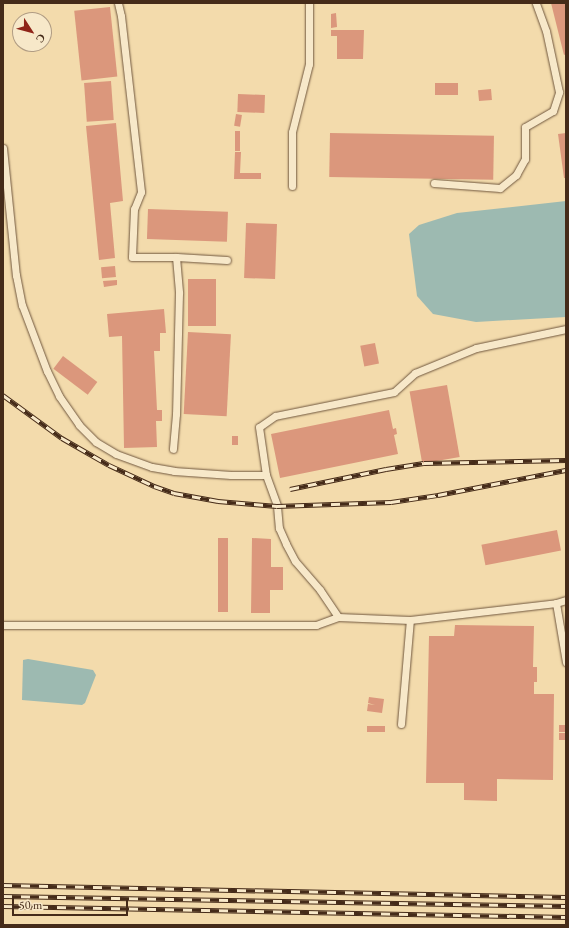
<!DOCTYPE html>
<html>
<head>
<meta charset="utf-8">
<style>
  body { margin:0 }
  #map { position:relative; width:569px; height:928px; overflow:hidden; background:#f3dbac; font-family:"EB Garamond",serif }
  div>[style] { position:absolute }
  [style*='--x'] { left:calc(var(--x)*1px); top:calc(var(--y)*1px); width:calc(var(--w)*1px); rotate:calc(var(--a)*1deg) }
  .water>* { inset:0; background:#9dbab1 }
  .building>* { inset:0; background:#db977c; transform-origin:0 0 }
  .roads { filter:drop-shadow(0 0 1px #70573e) drop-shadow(0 0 1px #70573e) }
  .service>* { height:7px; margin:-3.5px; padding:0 3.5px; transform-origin:3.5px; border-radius:3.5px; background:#f7e8c9 }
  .rail>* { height:4.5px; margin-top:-2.25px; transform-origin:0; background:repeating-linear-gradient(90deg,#f7e8c9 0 9px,#452b19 0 18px); box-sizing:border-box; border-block:1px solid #452b19 }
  span { translate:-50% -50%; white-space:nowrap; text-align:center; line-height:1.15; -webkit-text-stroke:3.5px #f7e8c9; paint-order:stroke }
  .frame { position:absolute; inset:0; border:4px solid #452b19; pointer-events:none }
  .north { position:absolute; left:12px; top:12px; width:40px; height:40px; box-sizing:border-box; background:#f7e8c9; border:1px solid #b09c83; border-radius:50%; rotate:126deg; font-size:11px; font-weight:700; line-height:16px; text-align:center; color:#452b19 }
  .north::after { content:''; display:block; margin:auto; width:14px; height:18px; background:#8f2418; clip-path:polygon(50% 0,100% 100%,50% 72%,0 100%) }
  .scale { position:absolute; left:12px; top:898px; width:116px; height:18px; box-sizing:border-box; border:2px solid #452b19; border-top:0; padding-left:5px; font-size:12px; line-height:14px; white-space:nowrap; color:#452b19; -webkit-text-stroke:3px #f7e8c9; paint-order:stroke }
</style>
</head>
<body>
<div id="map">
  <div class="water">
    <i style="clip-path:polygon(566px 201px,566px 317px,476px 322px,433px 314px,417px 296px,409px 234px,419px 225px,457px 213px)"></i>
    <i style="clip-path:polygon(28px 659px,93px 670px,96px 675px,85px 703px,82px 705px,22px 700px,23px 660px)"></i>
  </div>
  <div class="building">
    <i style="clip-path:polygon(551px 3px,566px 3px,566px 54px,564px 55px)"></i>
    <i style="left:110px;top:7px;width:70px;height:36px;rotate:84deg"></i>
    <i style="clip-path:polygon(336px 13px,337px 27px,331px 28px,331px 14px)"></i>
    <i style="clip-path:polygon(331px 30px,364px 30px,363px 59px,337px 59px,337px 36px,331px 36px)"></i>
    <i style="left:111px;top:81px;width:39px;height:27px;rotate:86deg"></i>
    <i style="left:458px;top:83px;width:12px;height:23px;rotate:90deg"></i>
    <i style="left:491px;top:89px;width:11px;height:13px;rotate:85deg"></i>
    <i style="left:238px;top:94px;width:27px;height:18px;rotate:2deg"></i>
    <i style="left:236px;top:114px;width:6px;height:12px;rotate:9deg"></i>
    <i style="clip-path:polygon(116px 123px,123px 201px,110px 203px,115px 258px,99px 260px,86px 126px)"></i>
    <i style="left:235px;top:131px;width:5px;height:20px"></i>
    <i style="left:330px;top:133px;width:164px;height:44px;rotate:1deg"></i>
    <i style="clip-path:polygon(566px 133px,566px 178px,564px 178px,558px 134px)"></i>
    <i style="clip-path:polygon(235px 152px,241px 152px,240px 173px,261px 173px,261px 179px,234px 179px)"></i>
    <i style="left:148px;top:209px;width:80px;height:30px;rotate:2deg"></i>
    <i style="left:246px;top:223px;width:31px;height:55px;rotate:2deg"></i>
    <i style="left:115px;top:266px;width:11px;height:14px;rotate:85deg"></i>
    <i style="left:188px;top:279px;width:28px;height:47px"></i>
    <i style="clip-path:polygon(117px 280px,117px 285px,104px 287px,103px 281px)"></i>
    <i style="clip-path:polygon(164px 309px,166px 333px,160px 333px,160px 351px,154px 351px,157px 410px,162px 410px,162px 421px,156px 421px,157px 447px,124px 448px,122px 336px,109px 337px,107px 314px)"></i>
    <i style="left:188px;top:332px;width:43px;height:82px;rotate:3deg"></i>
    <i style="left:375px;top:343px;width:21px;height:15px;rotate:79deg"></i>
    <i style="left:63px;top:356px;width:43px;height:16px;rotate:37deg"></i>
    <i style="left:447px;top:385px;width:73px;height:38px;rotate:80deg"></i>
    <i style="clip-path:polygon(389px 410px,393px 429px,396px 428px,397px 434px,394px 435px,398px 454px,280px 478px,271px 434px)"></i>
    <i style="left:238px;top:436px;width:9px;height:6px;rotate:90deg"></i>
    <i style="left:557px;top:530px;width:21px;height:77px;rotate:79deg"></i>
    <i style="left:218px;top:538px;width:10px;height:74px"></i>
    <i style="clip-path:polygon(252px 538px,271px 539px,271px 567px,283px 567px,283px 590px,270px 590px,270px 613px,251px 613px)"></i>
    <i style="clip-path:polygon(455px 625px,534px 626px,533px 667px,537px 667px,537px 682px,534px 682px,534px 694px,554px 694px,553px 780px,497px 779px,497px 801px,464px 800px,464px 783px,426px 783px,429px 636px,454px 636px)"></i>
    <i style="clip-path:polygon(369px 697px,384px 699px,382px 713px,367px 711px,368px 704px,375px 705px,368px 703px)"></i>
    <i style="left:559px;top:725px;width:7px;height:7px"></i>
    <i style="left:367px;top:726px;width:18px;height:6px"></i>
    <i style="left:559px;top:733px;width:7px;height:7px"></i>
  </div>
  <div class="roads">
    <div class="service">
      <i style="--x:118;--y:3;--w:13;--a:77"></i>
      <i style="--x:121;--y:16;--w:177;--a:83.5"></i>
      <i style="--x:141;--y:192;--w:18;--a:112"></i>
      <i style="--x:134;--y:209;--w:48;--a:92.4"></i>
      <i style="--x:132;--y:257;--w:44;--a:0"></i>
      <i style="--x:176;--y:257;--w:36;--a:85"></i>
      <i style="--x:179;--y:293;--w:121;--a:91.4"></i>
      <i style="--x:176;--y:414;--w:35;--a:95"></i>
      <i style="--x:3;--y:148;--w:128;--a:84.2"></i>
      <i style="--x:16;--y:275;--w:31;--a:79"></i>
      <i style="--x:22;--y:305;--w:71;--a:69.3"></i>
      <i style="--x:47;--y:371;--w:28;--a:64"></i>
      <i style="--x:59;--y:396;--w:35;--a:55"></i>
      <i style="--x:79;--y:425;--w:24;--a:45"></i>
      <i style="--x:96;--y:442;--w:23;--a:31"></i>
      <i style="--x:116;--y:454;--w:38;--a:20"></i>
      <i style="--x:152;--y:467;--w:22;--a:10"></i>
      <i style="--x:174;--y:471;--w:57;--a:4"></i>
      <i style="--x:231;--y:475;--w:35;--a:0"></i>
      <i style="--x:434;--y:183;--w:66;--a:4.3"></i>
      <i style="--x:500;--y:188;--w:21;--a:-39"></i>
      <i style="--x:516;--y:175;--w:18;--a:-61"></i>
      <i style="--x:525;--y:159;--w:32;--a:-90"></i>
      <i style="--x:525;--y:127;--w:32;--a:-30"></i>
      <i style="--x:553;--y:111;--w:20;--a:-72"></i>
      <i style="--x:559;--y:92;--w:62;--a:-102"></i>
      <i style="--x:546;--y:31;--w:30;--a:-110"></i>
      <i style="--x:292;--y:186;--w:54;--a:-90"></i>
      <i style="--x:292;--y:132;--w:70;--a:-76"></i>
      <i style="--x:309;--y:64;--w:61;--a:-90"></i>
      <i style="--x:176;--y:257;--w:51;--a:3.4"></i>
      <i style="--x:566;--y:329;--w:92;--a:168.1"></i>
      <i style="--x:476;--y:348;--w:66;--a:157.7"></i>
      <i style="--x:415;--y:373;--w:28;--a:138"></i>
      <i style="--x:394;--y:392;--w:121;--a:168.6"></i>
      <i style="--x:275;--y:416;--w:19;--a:145"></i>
      <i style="--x:259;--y:427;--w:49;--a:81.7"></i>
      <i style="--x:266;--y:475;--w:33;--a:70"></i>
      <i style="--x:277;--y:506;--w:22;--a:85"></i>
      <i style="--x:279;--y:528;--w:17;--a:66"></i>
      <i style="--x:286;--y:544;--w:19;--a:62"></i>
      <i style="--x:295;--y:561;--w:38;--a:49"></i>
      <i style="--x:320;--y:590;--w:32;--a:56"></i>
      <i style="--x:338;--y:617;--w:72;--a:2.4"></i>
      <i style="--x:410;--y:620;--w:147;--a:-6.6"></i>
      <i style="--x:556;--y:603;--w:60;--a:80.4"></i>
      <i style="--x:556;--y:603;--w:10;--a:-17"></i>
      <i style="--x:3;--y:625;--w:313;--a:0"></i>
      <i style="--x:316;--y:625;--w:23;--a:-20"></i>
      <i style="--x:401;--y:724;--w:104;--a:-85.1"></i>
    </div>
  </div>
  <div class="rail">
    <i style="--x:3;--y:395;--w:73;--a:36.1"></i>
    <i style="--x:62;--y:438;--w:54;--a:29.9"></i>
    <i style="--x:109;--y:465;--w:50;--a:25"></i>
    <i style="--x:154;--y:486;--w:21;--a:19"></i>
    <i style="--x:174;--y:493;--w:45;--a:10.3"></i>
    <i style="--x:218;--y:501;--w:59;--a:4.8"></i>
    <i style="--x:277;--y:506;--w:114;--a:-2"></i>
    <i style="--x:391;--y:502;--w:48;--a:-8.5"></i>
    <i style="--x:438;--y:495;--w:130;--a:-11.1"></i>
    <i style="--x:290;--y:489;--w:98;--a:-11.8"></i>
    <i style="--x:386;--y:469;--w:38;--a:-9"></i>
    <i style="--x:424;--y:463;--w:142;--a:-1.2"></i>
    <i style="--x:3;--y:885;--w:563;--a:1.22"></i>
    <i style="--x:3;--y:896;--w:563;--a:1.02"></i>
    <i style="--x:3;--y:906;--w:563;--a:1.12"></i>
  </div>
  <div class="frame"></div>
  <div class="north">С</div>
  <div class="scale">50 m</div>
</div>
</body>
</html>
